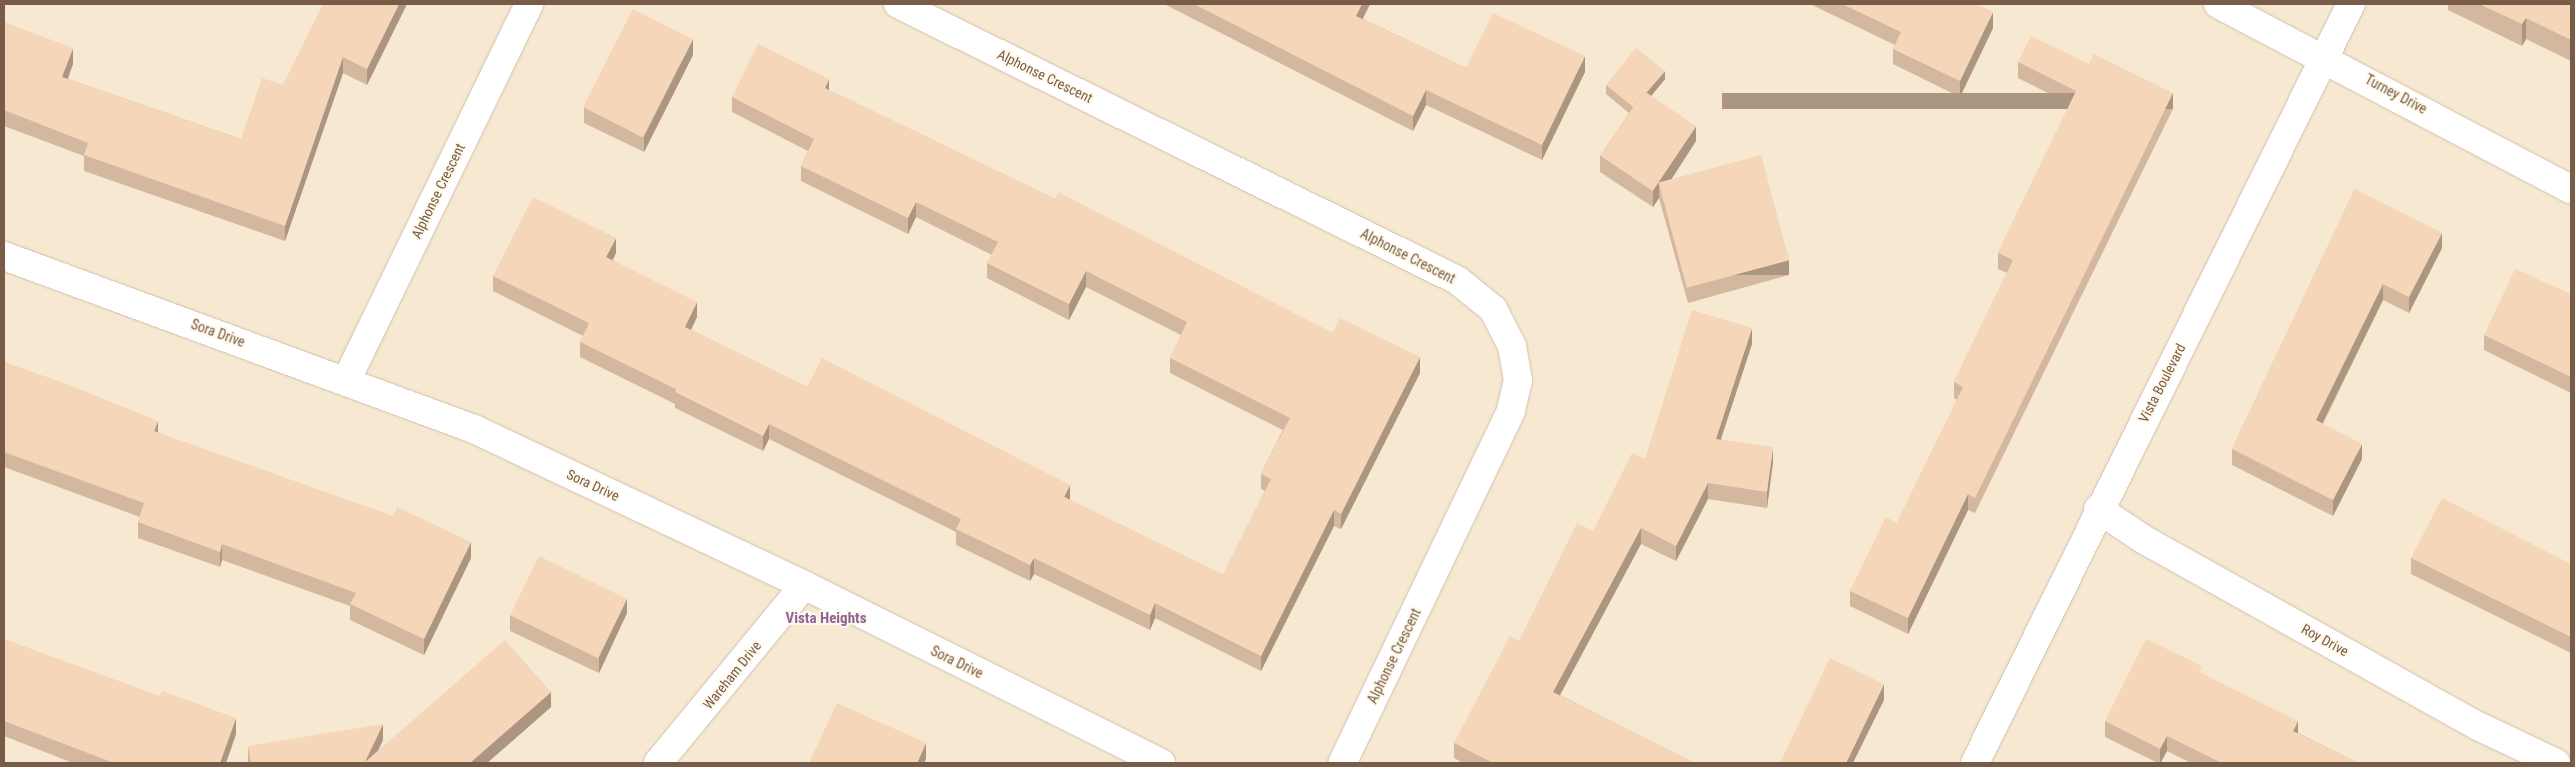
<!DOCTYPE html>
<html>
<head>
<meta charset="utf-8">
<style>
  body { margin:0 }
  #map { position:relative; width:2575px; height:767px; overflow:hidden; background:#fef5e4; font-family:"Roboto Condensed",sans-serif }
  div>[style] { position:absolute }
  [style*='--x'] { left:calc(var(--x)*1px); top:calc(var(--y)*1px); width:calc(var(--w)*1px); rotate:calc(var(--a)*1deg) }
  .residential>* { inset:0; background:#f6e8d1; transform-origin:0 0 }
  .roads { filter:drop-shadow(0 0 1px #d2c0ac) drop-shadow(0 0 1px #d2c0ac) }
  .minor>* { height:28px; margin:-14px; padding:0 14px; transform-origin:14px; border-radius:14px; background:#fff }
  .wall>* { inset:0; background:#d3b89f }
  .shaded-wall>* { inset:0; background:#ac9682; transform-origin:0 0 }
  .building>* { inset:0; background:#f5d6b9; transform-origin:0 0 }
  span { translate:-50% -50%; white-space:nowrap; text-align:center; line-height:1.15; -webkit-text-stroke:4px #fff9eb; paint-order:stroke }
  .street-label { font-size:14px; color:#785c48 }
  .neighbourhood-label { font-size:15px; color:#8d639c; font-weight:700 }
  .frame { position:absolute; inset:0; border:5px solid #785c48; pointer-events:none }
</style>
</head>
<body>
<div id="map">
  <div class="residential">
    <i style="left:4px;top:4px;width:2567px;height:759px"></i>
  </div>
  <div class="roads">
    <div class="minor">
      <i style="--x:898;--y:4;--w:623;--a:26.28"></i>
      <i style="--x:1457;--y:280;--w:46;--a:38.9"></i>
      <i style="--x:1493;--y:309;--w:42;--a:62.8"></i>
      <i style="--x:1512;--y:346;--w:35;--a:80"></i>
      <i style="--x:1518;--y:380;--w:32;--a:103"></i>
      <i style="--x:1511;--y:411;--w:390;--a:115.6"></i>
      <i style="--x:2218;--y:4;--w:399;--a:27.7"></i>
      <i style="--x:4;--y:256;--w:501;--a:20.21"></i>
      <i style="--x:474;--y:429;--w:365;--a:25.3"></i>
      <i style="--x:804;--y:585;--w:399;--a:26.5"></i>
      <i style="--x:347;--y:379;--w:417;--a:-64.1"></i>
      <i style="--x:2098;--y:509;--w:54;--a:33.7"></i>
      <i style="--x:2143;--y:539;--w:386;--a:29.2"></i>
      <i style="--x:2480;--y:727;--w:84;--a:25.3"></i>
      <i style="--x:658;--y:763;--w:230;--a:-50.6"></i>
      <i style="--x:1975;--y:763;--w:847;--a:-63.65"></i>
    </div>
  </div>
  <div class="wall">
    <i style="clip-path:polygon(407px 4px,367px 85px,343px 73px,285px 241px,84px 171px,84px 156px,4px 126px,4px 22px,73px 64px,68px 79px,241px 139px,283px 85px)"></i>
    <i style="clip-path:polygon(1164px 4px,1370px 4px,1363px 19px,1466px 68px,1585px 72px,1542px 160px,1426px 105px,1413px 131px)"></i>
    <i style="clip-path:polygon(1810px 4px,1976px 4px,1993px 28px,1960px 97px,1893px 64px,1893px 49px,1895px 45px)"></i>
    <i style="clip-path:polygon(2448px 4px,2571px 4px,2571px 61px,2526px 39px,2522px 46px,2448px 10px)"></i>
    <i style="clip-path:polygon(693px 55px,644px 152px,584px 123px,584px 107px)"></i>
    <i style="clip-path:polygon(2018px 62px,2173px 109px,1975px 513px,1968px 510px,1908px 634px,1850px 606px,1850px 591px,1897px 523px,1957px 400px,1954px 398px,1954px 382px,2007px 273px,1998px 269px,1998px 253px,2070px 104px,2018px 78px)"></i>
    <i style="clip-path:polygon(1665px 79px,1651px 96px,1696px 141px,1671px 179px,1789px 275px,1688px 303px,1659px 198px,1653px 207px,1600px 172px,1600px 156px,1629px 113px,1606px 94px,1606px 85px)"></i>
    <i style="clip-path:polygon(829px 90px,1333px 333px,1420px 373px,1341px 529px,1334px 526px,1261px 671px,1155px 618px,1150px 630px,1034px 574px,1030px 581px,956px 545px,956px 532px,769px 439px,763px 451px,675px 408px,675px 404px,580px 357px,580px 342px,583px 336px,493px 291px,493px 276px,616px 253px,613px 260px,697px 317px,691px 330px,807px 387px,1070px 500px,1223px 575px,1265px 491px,1261px 489px,1261px 474px,1283px 430px,1170px 373px,1170px 358px,1181px 335px,1086px 287px,1069px 320px,987px 278px,987px 263px,992px 255px,916px 217px,908px 234px,801px 181px,801px 166px,808px 151px,732px 112px,732px 97px)"></i>
    <i style="clip-path:polygon(2355px 189px,2442px 248px,2409px 313px,2383px 300px,2323px 424px,2362px 459px,2333px 516px,2232px 465px,2232px 449px)"></i>
    <i style="clip-path:polygon(2571px 294px,2571px 393px,2484px 350px,2484px 335px)"></i>
    <i style="clip-path:polygon(1752px 344px,1721px 439px,1773px 462px,1767px 508px,1708px 499px,1676px 561px,1641px 544px,1560px 695px,1694px 763px,1463px 763px,1454px 758px,1454px 743px,1519px 641px,1593px 531px,1645px 459px)"></i>
    <i style="clip-path:polygon(4px 362px,158px 433px,471px 558px,424px 655px,350px 620px,350px 606px,222px 560px,220px 567px,138px 538px,138px 522px,140px 517px,4px 467px)"></i>
    <i style="clip-path:polygon(2411px 558px,2569px 563px,2571px 559px,2571px 653px,2411px 574px)"></i>
    <i style="clip-path:polygon(627px 613px,599px 673px,510px 631px,510px 615px)"></i>
    <i style="clip-path:polygon(4px 639px,236px 734px,226px 763px,73px 763px,4px 736px)"></i>
    <i style="clip-path:polygon(2202px 673px,2298px 733px,2358px 763px,2191px 763px,2167px 751px,2161px 763px,2158px 763px,2105px 737px,2105px 721px)"></i>
    <i style="clip-path:polygon(551px 707px,487px 763px,248px 763px,248px 746px,383px 740px,378px 751px)"></i>
  </div>
  <div class="shaded-wall">
    <i style="clip-path:polygon(399px 4px,407px 4px,367px 85px,367px 69px)"></i>
    <i style="clip-path:polygon(1362px 4px,1370px 4px,1356px 31px,1356px 16px)"></i>
    <i style="clip-path:polygon(1993px 12px,1993px 28px,1960px 97px,1960px 81px)"></i>
    <i style="clip-path:polygon(2526px 18px,2526px 39px,2522px 46px,2522px 24px)"></i>
    <i style="clip-path:polygon(693px 39px,693px 55px,644px 152px,644px 137px)"></i>
    <i style="clip-path:polygon(73px 48px,73px 64px,62px 93px,62px 77px)"></i>
    <i style="clip-path:polygon(1585px 56px,1585px 72px,1542px 160px,1542px 145px)"></i>
    <i style="clip-path:polygon(343px 57px,343px 73px,285px 241px,285px 226px)"></i>
    <i style="clip-path:polygon(1665px 71px,1665px 79px,1634px 117px,1634px 108px)"></i>
    <i style="clip-path:polygon(829px 79px,829px 95px,825px 88px)"></i>
    <i style="clip-path:polygon(1426px 90px,1426px 105px,1413px 131px,1413px 116px)"></i>
    <i style="left:2173px;top:93px;width:16px;height:451px;rotate:90deg"></i>
    <i style="clip-path:polygon(1696px 126px,1696px 141px,1662px 194px,1659px 183px,1659px 198px,1653px 207px,1653px 191px)"></i>
    <i style="clip-path:polygon(916px 202px,916px 217px,908px 234px,908px 218px)"></i>
    <i style="clip-path:polygon(2442px 233px,2442px 248px,2409px 313px,2409px 297px)"></i>
    <i style="clip-path:polygon(616px 238px,616px 253px,606px 272px,606px 257px)"></i>
    <i style="left:1789px;top:260px;width:15px;height:105px;rotate:90deg"></i>
    <i style="clip-path:polygon(1086px 271px,1086px 287px,1069px 320px,1069px 304px)"></i>
    <i style="clip-path:polygon(2383px 284px,2383px 300px,2316px 436px,2316px 420px)"></i>
    <i style="clip-path:polygon(697px 302px,697px 317px,685px 342px,685px 327px)"></i>
    <i style="clip-path:polygon(1752px 328px,1752px 344px,1716px 454px,1716px 439px)"></i>
    <i style="clip-path:polygon(1420px 357px,1420px 373px,1341px 529px,1341px 514px)"></i>
    <i style="clip-path:polygon(158px 421px,158px 437px,154px 431px)"></i>
    <i style="clip-path:polygon(769px 424px,769px 439px,763px 451px,763px 436px)"></i>
    <i style="clip-path:polygon(2362px 444px,2362px 459px,2333px 516px,2333px 500px)"></i>
    <i style="clip-path:polygon(1773px 447px,1773px 462px,1767px 508px,1767px 492px)"></i>
    <i style="clip-path:polygon(1708px 483px,1708px 499px,1676px 561px,1676px 546px)"></i>
    <i style="clip-path:polygon(1070px 485px,1070px 500px,1064px 497px)"></i>
    <i style="clip-path:polygon(1968px 494px,1968px 510px,1908px 634px,1908px 618px)"></i>
    <i style="clip-path:polygon(1334px 510px,1334px 526px,1261px 671px,1261px 656px)"></i>
    <i style="clip-path:polygon(1641px 528px,1641px 544px,1553px 708px,1553px 692px)"></i>
    <i style="clip-path:polygon(471px 542px,471px 558px,424px 655px,424px 639px)"></i>
    <i style="clip-path:polygon(222px 544px,222px 560px,220px 567px,220px 552px)"></i>
    <i style="clip-path:polygon(1034px 558px,1034px 574px,1030px 581px,1030px 565px)"></i>
    <i style="clip-path:polygon(627px 598px,627px 613px,599px 673px,599px 657px)"></i>
    <i style="clip-path:polygon(1155px 603px,1155px 618px,1150px 630px,1150px 615px)"></i>
    <i style="clip-path:polygon(1884px 684px,1884px 700px,1853px 763px,1846px 763px)"></i>
    <i style="clip-path:polygon(551px 692px,551px 707px,487px 763px,470px 763px)"></i>
    <i style="clip-path:polygon(236px 718px,236px 734px,226px 763px,220px 763px)"></i>
    <i style="clip-path:polygon(2298px 721px,2298px 737px,2293px 731px)"></i>
    <i style="clip-path:polygon(383px 724px,383px 740px,372px 763px,365px 762px)"></i>
    <i style="clip-path:polygon(2167px 736px,2167px 751px,2160px 763px,2160px 749px)"></i>
    <i style="clip-path:polygon(926px 743px,926px 759px,924px 763px,917px 763px)"></i>
  </div>
  <div class="building">
    <i style="clip-path:polygon(323px 4px,399px 4px,367px 69px,343px 57px,285px 226px,84px 155px,88px 143px,4px 110px,4px 22px,73px 48px,62px 77px,241px 139px,262px 78px,283px 85px)"></i>
    <i style="clip-path:polygon(1194px 4px,1362px 4px,1356px 16px,1466px 68px,1493px 13px,1585px 56px,1542px 145px,1426px 90px,1413px 116px)"></i>
    <i style="clip-path:polygon(1842px 4px,1976px 4px,1993px 12px,1960px 81px,1893px 49px,1901px 32px)"></i>
    <i style="clip-path:polygon(2479px 4px,2571px 4px,2571px 40px,2526px 18px,2522px 24px)"></i>
    <i style="left:633px;top:9px;width:67px;height:110px;rotate:27deg"></i>
    <i style="clip-path:polygon(2031px 36px,2089px 64px,2094px 54px,2173px 93px,1975px 498px,1968px 494px,1908px 618px,1850px 591px,1886px 517px,1897px 523px,1963px 387px,1954px 382px,2013px 260px,1998px 253px,2076px 91px,2018px 62px)"></i>
    <i style="clip-path:polygon(758px 44px,829px 79px,825px 88px,1055px 199px,1058px 192px,1333px 333px,1340px 318px,1420px 357px,1341px 514px,1334px 510px,1261px 656px,1155px 603px,1150px 615px,1034px 558px,1030px 565px,956px 529px,961px 519px,769px 424px,763px 436px,675px 392px,676px 389px,580px 342px,589px 323px,493px 276px,533px 197px,616px 238px,606px 257px,697px 302px,685px 327px,807px 387px,822px 358px,1070px 485px,1064px 497px,1223px 575px,1271px 479px,1261px 474px,1290px 418px,1170px 358px,1187px 322px,1086px 271px,1069px 304px,987px 263px,998px 242px,916px 202px,908px 218px,801px 166px,814px 139px,732px 97px)"></i>
    <i style="clip-path:polygon(1636px 48px,1665px 71px,1646px 93px,1644px 91px,1633px 107px,1606px 85px)"></i>
    <i style="left:1644px;top:91px;width:63px;height:78px;rotate:34deg"></i>
    <i style="left:1761px;top:155px;width:109px;height:106px;rotate:75deg"></i>
    <i style="clip-path:polygon(2355px 189px,2442px 233px,2409px 297px,2383px 284px,2316px 420px,2362px 444px,2333px 500px,2232px 449px)"></i>
    <i style="clip-path:polygon(2515px 269px,2571px 294px,2571px 377px,2484px 335px)"></i>
    <i style="clip-path:polygon(1692px 310px,1752px 328px,1716px 439px,1773px 447px,1767px 492px,1708px 483px,1676px 546px,1641px 528px,1553px 692px,1694px 762px,1693px 763px,1493px 763px,1454px 743px,1510px 636px,1519px 641px,1577px 523px,1593px 531px,1632px 453px,1645px 459px)"></i>
    <i style="clip-path:polygon(4px 362px,67px 384px,158px 421px,154px 431px,393px 516px,397px 507px,471px 542px,424px 639px,350px 604px,356px 593px,222px 544px,220px 552px,138px 522px,144px 503px,4px 452px)"></i>
    <i style="clip-path:polygon(2442px 498px,2569px 563px,2571px 559px,2571px 637px,2411px 558px)"></i>
    <i style="left:539px;top:556px;width:98px;height:66px;rotate:26deg"></i>
    <i style="clip-path:polygon(4px 639px,160px 696px,162px 691px,236px 718px,220px 763px,114px 763px,4px 721px)"></i>
    <i style="clip-path:polygon(2146px 639px,2202px 666px,2199px 672px,2298px 721px,2293px 731px,2358px 763px,2222px 763px,2167px 736px,2160px 749px,2105px 721px)"></i>
    <i style="clip-path:polygon(505px 640px,551px 692px,470px 763px,251px 763px,248px 746px,383px 724px,365px 762px)"></i>
    <i style="clip-path:polygon(1830px 658px,1884px 684px,1846px 763px,1780px 763px)"></i>
    <i style="clip-path:polygon(837px 703px,926px 743px,917px 763px,809px 763px)"></i>
  </div>
  <div class="street-label">
    <span style="left:1045px;top:76px;rotate:26deg">Alphonse Crescent</span>
    <span style="left:2396px;top:94px;rotate:28deg">Turney Drive</span>
    <span style="left:438px;top:191px;rotate:-64deg">Alphonse Crescent</span>
    <span style="left:1408px;top:256px;rotate:27deg">Alphonse Crescent</span>
    <span style="left:218px;top:333px;rotate:20deg">Sora Drive</span>
    <span style="left:2162px;top:383px;rotate:-63deg">Vista Boulevard</span>
    <span style="left:593px;top:485px;rotate:25deg">Sora Drive</span>
    <span style="left:2325px;top:640px;rotate:29deg">Roy Drive</span>
    <span style="left:1394px;top:656px;rotate:-64deg">Alphonse Crescent</span>
    <span style="left:957px;top:662px;rotate:26deg">Sora Drive</span>
    <span style="left:732px;top:675px;rotate:-51deg">Wareham Drive</span>
  </div>
  <div class="neighbourhood-label">
    <span style="left:826px;top:619px">Vista Heights</span>
  </div>
  <div class="frame"></div>
</div>
</body>
</html>
